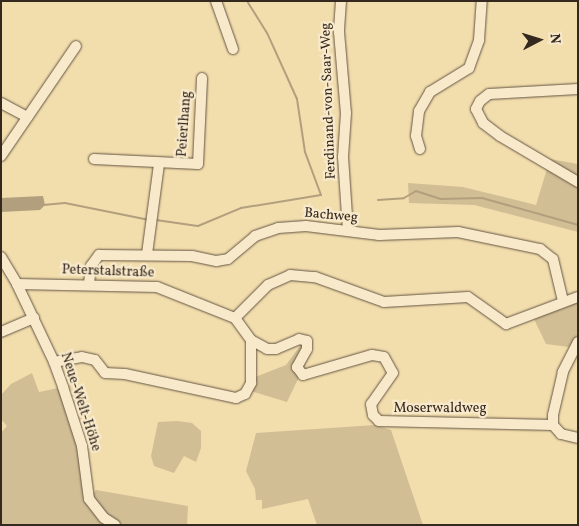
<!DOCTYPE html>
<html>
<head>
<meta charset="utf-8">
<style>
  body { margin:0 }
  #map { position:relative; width:579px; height:526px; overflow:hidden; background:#f2ddad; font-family:Vollkorn,serif }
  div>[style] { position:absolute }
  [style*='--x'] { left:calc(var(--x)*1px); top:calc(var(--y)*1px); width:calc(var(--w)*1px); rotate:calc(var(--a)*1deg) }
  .green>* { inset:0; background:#d2be95 }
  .water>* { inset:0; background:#b29f7d }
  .stream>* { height:2px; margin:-1px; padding:0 1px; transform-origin:1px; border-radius:1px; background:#b29f7d }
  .roads { filter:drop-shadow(0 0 1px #645542) drop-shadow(0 0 1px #645542) }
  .minor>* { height:10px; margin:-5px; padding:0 5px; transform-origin:5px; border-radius:5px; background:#f7e9ca }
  span { translate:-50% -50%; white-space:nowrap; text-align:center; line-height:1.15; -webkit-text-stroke:4.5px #f7e9ca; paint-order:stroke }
  .street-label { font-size:14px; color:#35281f }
  .frame { position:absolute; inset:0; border:2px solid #35281f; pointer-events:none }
  .north { position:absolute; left:514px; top:15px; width:50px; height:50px; -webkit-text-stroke:4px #f7e9ca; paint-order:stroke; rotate:85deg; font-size:14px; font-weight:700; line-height:20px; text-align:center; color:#35281f }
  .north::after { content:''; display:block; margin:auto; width:18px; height:22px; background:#35281f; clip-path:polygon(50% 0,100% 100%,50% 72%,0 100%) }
</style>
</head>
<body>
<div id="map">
  <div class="green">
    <i style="clip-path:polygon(550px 159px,578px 164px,578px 232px,474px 205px,409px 203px,408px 183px,463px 187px,536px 205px)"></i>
    <i style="clip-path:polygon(578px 300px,578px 336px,569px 347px,546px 344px,534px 319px)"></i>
    <i style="clip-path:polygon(302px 343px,312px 350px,287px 402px,251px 391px,253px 378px,286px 365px)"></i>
    <i style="clip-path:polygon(32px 373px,39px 392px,63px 387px,89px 499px,115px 525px,1px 525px,1px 433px,7px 426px,1px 419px,1px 395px,11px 384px)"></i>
    <i style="clip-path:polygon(177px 421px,192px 423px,201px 431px,201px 448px,196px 462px,184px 456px,174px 473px,154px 466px,151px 456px,158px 422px)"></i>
    <i style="clip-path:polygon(375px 425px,391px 430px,423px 525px,317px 525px,308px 499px,262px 509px,262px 500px,256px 500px,255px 489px,246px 471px,256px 433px)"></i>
    <i style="clip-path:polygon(96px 490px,188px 506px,187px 525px,122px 525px,102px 512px,93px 494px)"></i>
  </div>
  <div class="water">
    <i style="clip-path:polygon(43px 196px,45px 205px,40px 210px,1px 212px,1px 198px)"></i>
  </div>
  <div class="stream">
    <i style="--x:378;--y:200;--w:26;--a:-4"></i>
    <i style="--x:404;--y:198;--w:14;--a:-30"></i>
    <i style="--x:416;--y:191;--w:26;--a:18"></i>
    <i style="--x:441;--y:199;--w:41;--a:-1.4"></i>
    <i style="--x:482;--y:198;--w:100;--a:15.7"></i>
    <i style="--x:43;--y:205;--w:22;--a:-5"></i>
    <i style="--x:65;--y:203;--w:86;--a:11.4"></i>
    <i style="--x:156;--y:220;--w:42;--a:8.1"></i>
    <i style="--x:198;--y:226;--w:47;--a:-22.7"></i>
    <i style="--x:241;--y:208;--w:81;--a:-9.2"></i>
    <i style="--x:321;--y:195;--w:46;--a:-110.4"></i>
    <i style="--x:305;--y:152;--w:54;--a:-98.6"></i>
    <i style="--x:297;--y:99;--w:72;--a:-114.4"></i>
    <i style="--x:267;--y:33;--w:36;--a:-122"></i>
  </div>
  <div class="roads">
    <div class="minor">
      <i style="--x:216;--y:1;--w:51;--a:70.5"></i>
      <i style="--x:341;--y:1;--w:31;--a:94"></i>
      <i style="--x:339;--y:32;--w:81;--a:85.1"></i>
      <i style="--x:346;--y:113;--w:44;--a:93.9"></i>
      <i style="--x:343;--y:157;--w:73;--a:86.1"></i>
      <i style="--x:578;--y:89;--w:89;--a:176.8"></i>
      <i style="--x:489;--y:94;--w:11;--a:142"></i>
      <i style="--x:480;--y:101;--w:9;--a:117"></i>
      <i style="--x:476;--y:109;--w:16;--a:63"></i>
      <i style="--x:483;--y:123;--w:21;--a:37"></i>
      <i style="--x:500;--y:136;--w:91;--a:30.5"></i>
      <i style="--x:1;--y:103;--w:30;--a:28"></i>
      <i style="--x:420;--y:149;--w:14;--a:-107"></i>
      <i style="--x:416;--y:136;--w:25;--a:-83"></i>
      <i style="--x:419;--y:111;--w:22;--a:-60"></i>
      <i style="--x:430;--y:92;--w:46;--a:-31.6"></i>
      <i style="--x:469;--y:68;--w:30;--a:-70"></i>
      <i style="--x:479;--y:40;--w:39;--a:-86"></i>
      <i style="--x:1;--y:156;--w:133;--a:-55.7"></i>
      <i style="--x:94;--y:159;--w:104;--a:2.8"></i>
      <i style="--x:198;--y:164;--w:86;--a:-87.3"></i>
      <i style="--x:147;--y:254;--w:91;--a:-82.4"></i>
      <i style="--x:1;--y:257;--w:31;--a:59"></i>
      <i style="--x:17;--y:284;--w:140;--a:1.2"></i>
      <i style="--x:157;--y:287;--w:84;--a:21.7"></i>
      <i style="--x:235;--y:318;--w:47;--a:-45"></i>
      <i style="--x:268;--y:285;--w:24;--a:-24"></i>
      <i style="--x:290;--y:275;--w:25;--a:5"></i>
      <i style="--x:315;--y:277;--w:73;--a:19.9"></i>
      <i style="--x:384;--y:302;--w:84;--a:-3.4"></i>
      <i style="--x:468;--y:297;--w:47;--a:35.4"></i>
      <i style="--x:506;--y:324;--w:77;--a:-20.6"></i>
      <i style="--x:17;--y:284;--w:86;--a:64.6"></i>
      <i style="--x:54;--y:362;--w:27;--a:70"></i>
      <i style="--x:63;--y:387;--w:62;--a:72.1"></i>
      <i style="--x:82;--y:446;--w:53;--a:82.5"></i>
      <i style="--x:89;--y:499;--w:24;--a:52"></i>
      <i style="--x:104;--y:518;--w:13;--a:32"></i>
      <i style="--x:89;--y:284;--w:18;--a:-84"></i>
      <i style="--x:91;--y:266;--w:14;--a:-54"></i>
      <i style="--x:99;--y:255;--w:93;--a:0.6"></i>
      <i style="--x:192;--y:256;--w:25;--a:12"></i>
      <i style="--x:216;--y:261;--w:12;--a:-9"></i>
      <i style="--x:228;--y:259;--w:35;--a:-40"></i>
      <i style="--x:255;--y:236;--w:24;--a:-19"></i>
      <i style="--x:278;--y:228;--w:28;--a:-4"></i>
      <i style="--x:306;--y:226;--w:74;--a:7"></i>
      <i style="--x:379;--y:235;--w:79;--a:-2.2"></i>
      <i style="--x:458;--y:232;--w:84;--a:11.7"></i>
      <i style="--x:540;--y:249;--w:16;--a:38"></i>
      <i style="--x:553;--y:259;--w:43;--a:76.6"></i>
      <i style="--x:235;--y:318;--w:27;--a:54"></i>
      <i style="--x:251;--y:340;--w:18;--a:29"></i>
      <i style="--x:267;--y:349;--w:9;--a:0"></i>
      <i style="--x:276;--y:349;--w:25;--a:-23"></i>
      <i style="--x:299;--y:339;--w:8;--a:14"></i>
      <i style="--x:307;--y:341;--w:8;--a:90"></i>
      <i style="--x:307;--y:349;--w:21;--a:119"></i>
      <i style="--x:297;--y:367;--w:10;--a:53"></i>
      <i style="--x:303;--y:375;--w:72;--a:-16.2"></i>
      <i style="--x:372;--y:355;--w:12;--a:9"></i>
      <i style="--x:384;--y:357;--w:18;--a:61"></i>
      <i style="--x:393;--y:373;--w:38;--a:125"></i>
      <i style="--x:371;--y:404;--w:11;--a:80"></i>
      <i style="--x:373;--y:415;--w:8;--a:45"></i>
      <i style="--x:379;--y:421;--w:174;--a:1.3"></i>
      <i style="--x:1;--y:332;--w:36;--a:-23"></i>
      <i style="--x:578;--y:342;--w:34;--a:117"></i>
      <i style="--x:563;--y:372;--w:44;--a:103.1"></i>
      <i style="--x:553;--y:415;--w:10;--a:90"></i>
      <i style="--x:553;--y:425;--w:12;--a:48"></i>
      <i style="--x:561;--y:434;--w:17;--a:13"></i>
      <i style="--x:54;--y:362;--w:28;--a:-10"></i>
      <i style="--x:82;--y:357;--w:13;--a:13"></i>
      <i style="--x:95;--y:360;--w:16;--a:52"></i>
      <i style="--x:105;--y:373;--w:20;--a:3"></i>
      <i style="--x:125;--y:374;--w:114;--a:12.2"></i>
      <i style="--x:236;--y:398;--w:10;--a:-24"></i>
      <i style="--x:245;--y:394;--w:13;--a:-61"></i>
      <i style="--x:251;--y:383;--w:43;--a:-90"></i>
    </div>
  </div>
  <div class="street-label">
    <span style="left:329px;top:101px;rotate:-92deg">Ferdinand-von-Saar-Weg</span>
    <span style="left:185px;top:124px;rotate:-86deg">Peierlhang</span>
    <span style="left:331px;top:216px;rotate:5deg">Bachweg</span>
    <span style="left:108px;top:272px;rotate:2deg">Peterstalstraße</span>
    <span style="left:80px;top:402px;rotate:72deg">Neue-Welt-Höhe</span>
    <span style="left:440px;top:409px">Moserwaldweg</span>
  </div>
  <div class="frame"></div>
  <div class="north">N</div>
</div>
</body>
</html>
